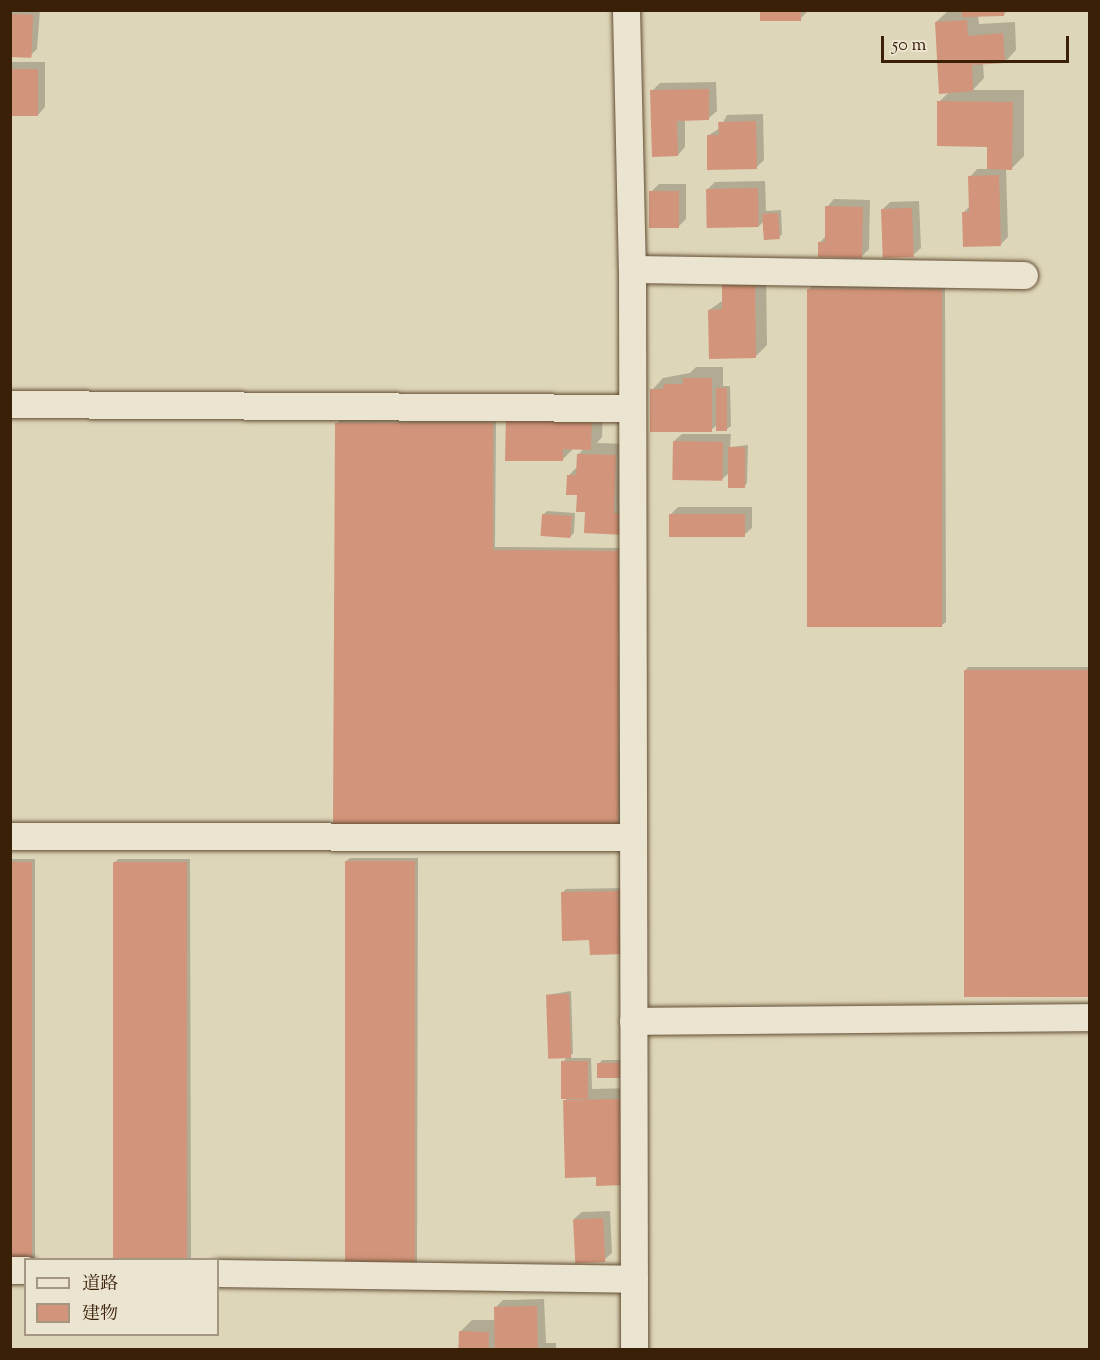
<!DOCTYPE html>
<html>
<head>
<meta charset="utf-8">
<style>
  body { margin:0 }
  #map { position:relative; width:1100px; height:1360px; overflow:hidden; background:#ded6b8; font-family:"Sorts Mill Goudy","Noto Serif JP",serif }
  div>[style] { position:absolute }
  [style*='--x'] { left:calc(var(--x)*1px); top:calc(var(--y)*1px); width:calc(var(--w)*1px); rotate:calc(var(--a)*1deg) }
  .shadow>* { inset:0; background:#0003; transform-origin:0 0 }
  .building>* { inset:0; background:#d2947b; transform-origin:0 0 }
  .roads { filter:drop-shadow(0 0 2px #644e34) drop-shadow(0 0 2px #644e34) }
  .minor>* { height:27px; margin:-13.5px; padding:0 13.5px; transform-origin:13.5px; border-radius:13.5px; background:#eae4d1 }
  span { translate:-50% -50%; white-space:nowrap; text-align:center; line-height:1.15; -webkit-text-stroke:4.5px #eae4d1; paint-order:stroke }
  .frame { position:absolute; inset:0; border:12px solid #3b2008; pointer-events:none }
  .legend { position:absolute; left:24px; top:1258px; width:195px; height:78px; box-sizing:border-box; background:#eae4d1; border:2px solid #a49681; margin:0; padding:8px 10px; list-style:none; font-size:18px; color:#3b2008 }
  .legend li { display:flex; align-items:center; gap:12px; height:30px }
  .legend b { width:30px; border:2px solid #a49681 }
  .scale { position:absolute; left:881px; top:36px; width:188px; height:27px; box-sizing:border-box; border:3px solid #3b2008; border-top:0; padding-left:8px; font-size:18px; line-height:21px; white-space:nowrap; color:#3b2008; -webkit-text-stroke:4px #eae4d1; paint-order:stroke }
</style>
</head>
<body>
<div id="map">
  <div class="shadow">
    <i style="clip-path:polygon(10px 10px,40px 10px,37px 49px,30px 56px,10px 55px)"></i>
    <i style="clip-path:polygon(761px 10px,809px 10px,800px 19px)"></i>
    <i style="clip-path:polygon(1008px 10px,1003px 15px,978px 15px,979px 24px,1015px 22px,1016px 50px,1005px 62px,983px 63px,984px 78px,973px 90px,1024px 90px,1024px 156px,1012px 168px,1006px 168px,1008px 237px,1000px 245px,963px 213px,971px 205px,970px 177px,977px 169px,989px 169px,989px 145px,939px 102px,949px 92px,936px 22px,948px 11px)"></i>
    <i style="clip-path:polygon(10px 62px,45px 62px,45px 107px,38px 115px,10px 115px)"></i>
    <i style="clip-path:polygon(716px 82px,717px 111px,709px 118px,685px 119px,685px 147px,678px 155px,652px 91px,660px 83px)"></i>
    <i style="clip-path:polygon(763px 114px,764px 160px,756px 168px,709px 135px,720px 128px,727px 115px)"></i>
    <i style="clip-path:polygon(765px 181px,766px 211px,781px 210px,782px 234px,779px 237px,764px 221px,759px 226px,707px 190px,715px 182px)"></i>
    <i style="clip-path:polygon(659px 184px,686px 184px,686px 219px,678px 227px,651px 192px)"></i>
    <i style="clip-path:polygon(834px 199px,870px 200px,869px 249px,861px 257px,819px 243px,826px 236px,827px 207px)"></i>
    <i style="clip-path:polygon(919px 201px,921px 248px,913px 255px,882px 210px,890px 202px)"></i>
    <i style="clip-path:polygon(766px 271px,767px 345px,755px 357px,709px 310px)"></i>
    <i style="clip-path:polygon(812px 286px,945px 286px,946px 622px,942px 625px,808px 290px)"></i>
    <i style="clip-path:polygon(696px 367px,723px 367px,723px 386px,730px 386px,731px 426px,727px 429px,718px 424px,711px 430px,652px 390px,663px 378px,690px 373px)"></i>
    <i style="clip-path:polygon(603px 404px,602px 437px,597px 443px,627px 444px,638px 522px,587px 510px,569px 475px,578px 466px,579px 454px,584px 448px,574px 448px,562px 460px,507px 459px)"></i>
    <i style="clip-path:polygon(340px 420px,496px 421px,495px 547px,622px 548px,621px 822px,617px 825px,337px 423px)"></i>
    <i style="clip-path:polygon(682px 434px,731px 434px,730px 447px,748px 445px,747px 483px,744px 487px,729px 473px,722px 479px,674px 441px)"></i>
    <i style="clip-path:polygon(678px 507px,752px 507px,752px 528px,744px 535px,670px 515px)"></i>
    <i style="clip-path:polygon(547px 511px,575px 513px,574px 533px,571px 536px,543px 515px)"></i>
    <i style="clip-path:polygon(968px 667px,1090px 667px,1090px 994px,965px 671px)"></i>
    <i style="clip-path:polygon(350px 858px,418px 858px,417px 1263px,413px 1266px,346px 861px)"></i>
    <i style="left:10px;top:859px;width:25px;height:401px"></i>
    <i style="clip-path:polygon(118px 859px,190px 859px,191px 1260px,117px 1260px,114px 863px)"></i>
    <i style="clip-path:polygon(628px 888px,591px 939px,562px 893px,566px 889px)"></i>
    <i style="clip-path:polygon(571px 991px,573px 1053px,568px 1058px,591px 1058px,592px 1089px,633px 1088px,598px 1175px,565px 1101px,568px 1097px,563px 1062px,568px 1056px,547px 995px)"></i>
    <i style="clip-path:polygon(602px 1060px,629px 1060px,629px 1073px,599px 1064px)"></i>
    <i style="clip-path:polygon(610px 1211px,612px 1253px,604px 1260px,574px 1219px,582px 1212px)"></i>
    <i style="clip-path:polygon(544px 1299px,546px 1343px,556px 1343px,556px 1350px,460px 1350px,460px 1332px,472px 1320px,495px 1320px,495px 1308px,503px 1300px)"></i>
  </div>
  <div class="building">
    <i style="left:760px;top:10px;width:41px;height:11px"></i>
    <i style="clip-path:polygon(962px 10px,1004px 10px,1004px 16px,962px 17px)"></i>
    <i style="left:10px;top:14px;width:23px;height:43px;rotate:2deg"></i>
    <i style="clip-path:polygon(967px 20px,968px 36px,1003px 33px,1005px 63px,972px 65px,973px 91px,939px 94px,935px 22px)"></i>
    <i style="left:10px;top:69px;width:28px;height:47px"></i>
    <i style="clip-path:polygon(709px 89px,709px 120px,677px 121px,678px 156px,652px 157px,650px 90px)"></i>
    <i style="clip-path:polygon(937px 101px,1013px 102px,1012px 170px,987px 169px,987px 147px,937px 146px)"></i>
    <i style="clip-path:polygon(756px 121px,757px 169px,707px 170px,707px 135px,719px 135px,718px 122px)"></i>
    <i style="clip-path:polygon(999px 175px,1001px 246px,963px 247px,962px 212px,969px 212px,968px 176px)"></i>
    <i style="left:758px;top:188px;width:39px;height:52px;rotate:89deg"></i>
    <i style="left:649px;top:191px;width:30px;height:37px"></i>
    <i style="clip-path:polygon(825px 206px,863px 207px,862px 258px,818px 257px,818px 242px,825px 242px)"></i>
    <i style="left:912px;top:208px;width:49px;height:31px;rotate:88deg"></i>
    <i style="left:778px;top:213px;width:26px;height:16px;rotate:86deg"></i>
    <i style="clip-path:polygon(722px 282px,755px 282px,756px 358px,709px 359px,708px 310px,722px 309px)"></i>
    <i style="left:807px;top:289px;width:135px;height:338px"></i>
    <i style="clip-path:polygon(683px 378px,712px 378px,712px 432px,650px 432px,650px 389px,663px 389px,664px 384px,683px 384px)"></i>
    <i style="left:716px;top:388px;width:11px;height:43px"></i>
    <i style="clip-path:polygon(506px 414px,592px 415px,591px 450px,563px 449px,563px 461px,505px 461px)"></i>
    <i style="clip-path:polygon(335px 423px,493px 423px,493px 550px,619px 551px,618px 827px,333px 825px)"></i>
    <i style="left:673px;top:441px;width:50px;height:39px;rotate:1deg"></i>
    <i style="left:728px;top:447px;width:17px;height:41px"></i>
    <i style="clip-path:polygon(577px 454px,616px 455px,614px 513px,627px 513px,626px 535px,584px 533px,585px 512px,576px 512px,577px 495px,566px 495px,567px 475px,576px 475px)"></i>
    <i style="left:542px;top:514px;width:30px;height:22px;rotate:4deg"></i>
    <i style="left:669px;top:514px;width:76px;height:23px"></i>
    <i style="left:964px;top:670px;width:126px;height:327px"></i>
    <i style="left:345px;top:861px;width:70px;height:406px"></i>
    <i style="left:10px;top:862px;width:22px;height:399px"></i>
    <i style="left:113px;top:862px;width:74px;height:398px"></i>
    <i style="clip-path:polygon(625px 891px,626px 954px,590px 955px,589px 940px,562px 941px,561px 892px)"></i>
    <i style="left:569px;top:994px;width:64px;height:23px;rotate:88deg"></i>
    <i style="left:561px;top:1061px;width:27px;height:38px"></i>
    <i style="left:597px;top:1063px;width:29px;height:15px"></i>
    <i style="clip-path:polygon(622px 1099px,624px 1185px,596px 1186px,596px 1177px,565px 1178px,563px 1100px)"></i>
    <i style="left:603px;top:1218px;width:44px;height:30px;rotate:87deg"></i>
    <i style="left:537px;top:1306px;width:44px;height:43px;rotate:89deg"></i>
    <i style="left:459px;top:1331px;width:30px;height:19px;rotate:2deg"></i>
  </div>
  <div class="roads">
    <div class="minor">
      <i style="--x:626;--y:10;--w:259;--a:88.7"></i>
      <i style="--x:632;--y:269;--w:1081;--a:89.89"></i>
      <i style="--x:632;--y:269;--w:392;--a:0.9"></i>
      <i style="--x:10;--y:404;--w:622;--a:0.37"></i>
      <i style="--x:10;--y:836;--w:623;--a:0.09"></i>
      <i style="--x:633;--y:1021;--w:457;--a:-0.5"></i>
      <i style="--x:10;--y:1270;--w:16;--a:0"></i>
      <i style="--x:218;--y:1273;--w:416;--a:0.8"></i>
    </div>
  </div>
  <div class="frame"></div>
  <ul class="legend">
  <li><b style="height:8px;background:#eae4d1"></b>道路</li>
  <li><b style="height:16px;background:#d2947b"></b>建物</li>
  </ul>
  <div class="scale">50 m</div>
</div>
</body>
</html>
